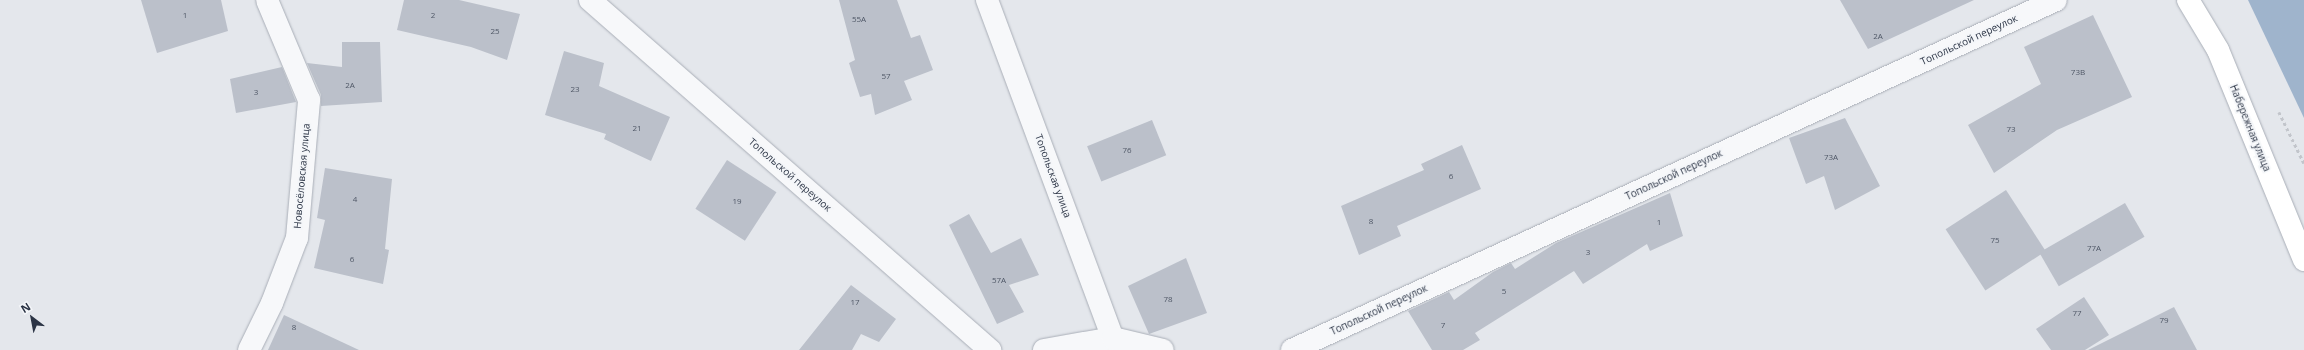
<!DOCTYPE html>
<html>
<head>
<meta charset="utf-8">
<style>
  body { margin:0 }
  #map { position:relative; width:2304px; height:350px; overflow:hidden; background:#e4e7ec; font-family:"Open Sans",sans-serif }
  div>[style] { position:absolute }
  [style*='--x'] { left:calc(var(--x)*1px); top:calc(var(--y)*1px); width:calc(var(--w)*1px); rotate:calc(var(--a)*1deg) }
  .water>* { inset:0; background:#9fb4cc }
  .building>* { inset:0; background:#bbc0ca; transform-origin:0 0 }
  .path>* { height:2.5px; margin-top:-1.25px; transform-origin:0; background:repeating-linear-gradient(90deg,#c2c5cb 0 3px,transparent 0 6px) }
  .roads { filter:drop-shadow(0 0 1px #a9aeb7) drop-shadow(0 0 1px #a9aeb7) }
  .minor>* { height:22px; margin:-11px; padding:0 11px; transform-origin:11px; border-radius:11px; background:#f7f8fa }
  .major>* { height:22px; margin:-11px; padding:0 11px; transform-origin:11px; border-radius:11px; background:#fff }
  span { translate:-50% -50%; white-space:nowrap; text-align:center; line-height:1.15; -webkit-text-stroke:3.5px #f4f6f9; paint-order:stroke }
  .number-label { font-size:8px; color:#4f5766 }
  .number-label span { -webkit-text-stroke-width:0 }
  .street-label { font-size:10px; color:#2b3445 }
  .north { position:absolute; left:12px; top:298px; width:40px; height:40px; -webkit-text-stroke:3px #f4f6f9; paint-order:stroke; rotate:328deg; font-size:11px; font-weight:700; line-height:16px; text-align:center; color:#2b3445 }
  .north::after { content:''; display:block; margin:auto; width:14px; height:18px; background:#2b3445; clip-path:polygon(50% 0,100% 100%,50% 72%,0 100%) }
</style>
</head>
<body>
<div id="map">
  <div class="water">
    <i style="clip-path:polygon(2248px 0,2304px 0,2304px 118px)"></i>
  </div>
  <div class="building">
    <i style="clip-path:polygon(141px 0,221px 0,228px 31px,157px 53px)"></i>
    <i style="clip-path:polygon(404px 0,459px 0,520px 14px,507px 60px,471px 47px,397px 30px)"></i>
    <i style="clip-path:polygon(839px 0,897px 0,911px 38px,920px 35px,933px 70px,904px 81px,912px 100px,875px 115px,871px 94px,860px 97px,849px 63px,855px 60px)"></i>
    <i style="clip-path:polygon(1840px 0,1974px 0,1868px 49px)"></i>
    <i style="clip-path:polygon(2093px 15px,2132px 97px,2057px 130px,1994px 173px,1968px 125px,2041px 84px,2024px 47px)"></i>
    <i style="clip-path:polygon(342px 42px,380px 42px,382px 102px,321px 106px,321px 95px,307px 63px,342px 67px)"></i>
    <i style="clip-path:polygon(564px 51px,604px 63px,599px 86px,670px 117px,651px 161px,604px 139px,606px 134px,545px 115px)"></i>
    <i style="clip-path:polygon(282px 67px,296px 102px,236px 113px,230px 79px)"></i>
    <i style="clip-path:polygon(1845px 118px,1880px 186px,1835px 210px,1824px 176px,1806px 184px,1789px 138px)"></i>
    <i style="left:1152px;top:120px;width:38px;height:70px;rotate:68deg"></i>
    <i style="clip-path:polygon(1462px 145px,1481px 189px,1397px 226px,1401px 236px,1359px 255px,1341px 206px,1424px 170px,1421px 164px)"></i>
    <i style="left:727px;top:160px;width:59px;height:58px;rotate:33deg"></i>
    <i style="clip-path:polygon(325px 168px,392px 179px,385px 249px,389px 250px,383px 284px,314px 268px,325px 220px,317px 218px)"></i>
    <i style="left:2006px;top:190px;width:73px;height:72px;rotate:57deg"></i>
    <i style="clip-path:polygon(1670px 193px,1683px 236px,1650px 251px,1647px 244px,1583px 284px,1574px 271px,1475px 333px,1480px 340px,1463px 350px,1432px 350px,1408px 311px,1449px 292px,1454px 300px,1493px 272px,1511px 263px,1515px 269px,1556px 243px)"></i>
    <i style="left:2125px;top:203px;width:39px;height:99px;rotate:60deg"></i>
    <i style="clip-path:polygon(969px 214px,991px 253px,1021px 238px,1039px 275px,1009px 285px,1024px 312px,997px 324px,949px 225px)"></i>
    <i style="clip-path:polygon(1186px 258px,1207px 313px,1149px 334px,1128px 286px)"></i>
    <i style="clip-path:polygon(851px 285px,896px 319px,879px 342px,861px 334px,852px 350px,799px 350px)"></i>
    <i style="clip-path:polygon(2084px 297px,2109px 335px,2085px 350px,2051px 350px,2036px 329px)"></i>
    <i style="clip-path:polygon(2174px 307px,2197px 350px,2088px 350px)"></i>
    <i style="clip-path:polygon(284px 315px,359px 350px,268px 350px)"></i>
  </div>
  <div class="path">
    <i style="--x:2279;--y:112;--w:57;--a:63.9"></i>
  </div>
  <div class="roads">
    <div class="minor">
      <i style="--x:590;--y:0;--w:532;--a:41.19"></i>
      <i style="--x:987;--y:0;--w:361;--a:69.6"></i>
      <i style="--x:1113;--y:338;--w:15;--a:53"></i>
      <i style="--x:249;--y:350;--w:52;--a:-63.9"></i>
      <i style="--x:272;--y:303;--w:70;--a:-69"></i>
      <i style="--x:297;--y:238;--w:139;--a:-85"></i>
      <i style="--x:309;--y:100;--w:108;--a:-112.8"></i>
      <i style="--x:1044;--y:350;--w:70;--a:-9.9"></i>
      <i style="--x:1113;--y:338;--w:51;--a:13.5"></i>
      <i style="--x:1292;--y:350;--w:840;--a:-24.61"></i>
    </div>
    <div class="major">
      <i style="--x:2188;--y:0;--w:58;--a:59"></i>
      <i style="--x:2218;--y:50;--w:227;--a:67.7"></i>
    </div>
  </div>
  <div class="number-label">
    <span style="left:185px;top:15px">1</span>
    <span style="left:433px;top:15px">2</span>
    <span style="left:859px;top:19px">55А</span>
    <span style="left:495px;top:31px">25</span>
    <span style="left:1878px;top:36px">2А</span>
    <span style="left:2078px;top:72px">73В</span>
    <span style="left:886px;top:76px">57</span>
    <span style="left:350px;top:85px">2А</span>
    <span style="left:575px;top:89px">23</span>
    <span style="left:256px;top:92px">3</span>
    <span style="left:637px;top:128px">21</span>
    <span style="left:2011px;top:129px">73</span>
    <span style="left:1127px;top:150px">76</span>
    <span style="left:1831px;top:157px">73А</span>
    <span style="left:1451px;top:176px">6</span>
    <span style="left:355px;top:199px">4</span>
    <span style="left:737px;top:201px">19</span>
    <span style="left:1371px;top:221px">8</span>
    <span style="left:1659px;top:222px">1</span>
    <span style="left:1995px;top:240px">75</span>
    <span style="left:2094px;top:248px">77А</span>
    <span style="left:1588px;top:252px">3</span>
    <span style="left:352px;top:259px">6</span>
    <span style="left:999px;top:280px">57А</span>
    <span style="left:1504px;top:291px">5</span>
    <span style="left:1168px;top:299px">78</span>
    <span style="left:855px;top:302px">17</span>
    <span style="left:2077px;top:313px">77</span>
    <span style="left:2164px;top:320px">79</span>
    <span style="left:1443px;top:325px">7</span>
    <span style="left:294px;top:327px">8</span>
  </div>
  <div class="street-label">
    <span style="left:1969px;top:40px;rotate:-25deg">Топольской переулок</span>
    <span style="left:2250px;top:128px;rotate:68deg">Набережная улица</span>
    <span style="left:790px;top:175px;rotate:41deg">Топольской переулок</span>
    <span style="left:1674px;top:175px;rotate:-25deg">Топольской переулок</span>
    <span style="left:302px;top:176px;rotate:-85deg">Новосёловская улица</span>
    <span style="left:1053px;top:176px;rotate:70deg">Топольская улица</span>
    <span style="left:1379px;top:310px;rotate:-25deg">Топольской переулок</span>
  </div>
  <div class="north">N</div>
</div>
</body>
</html>
